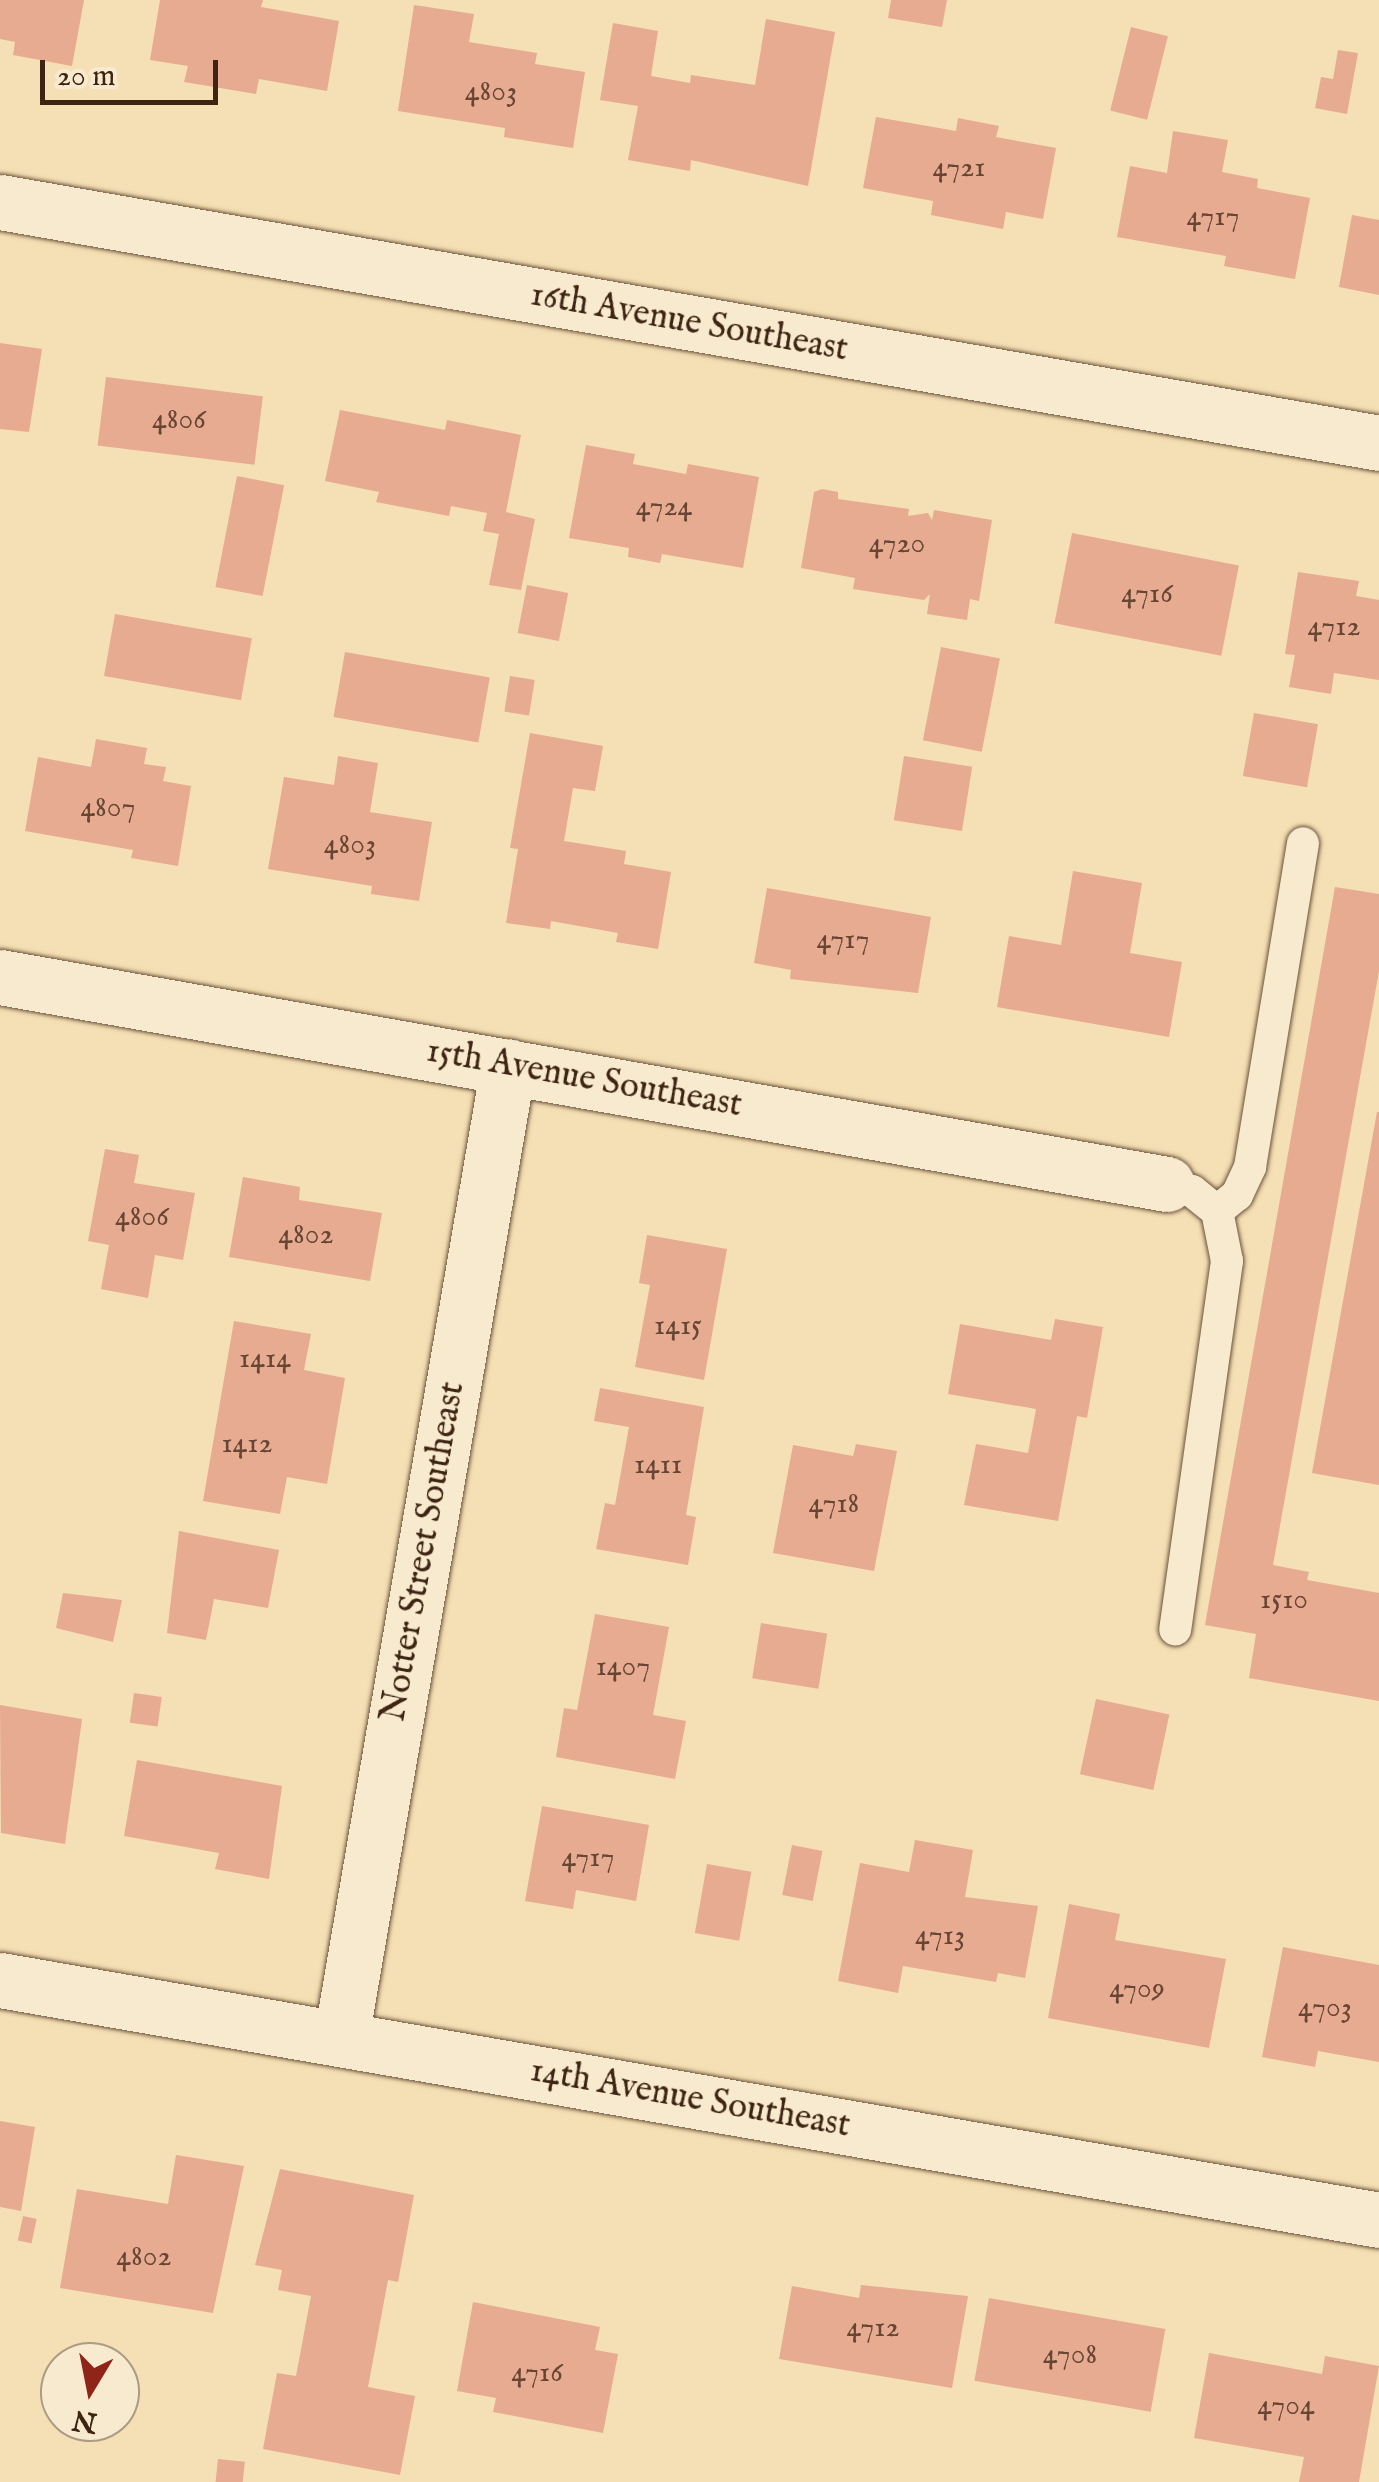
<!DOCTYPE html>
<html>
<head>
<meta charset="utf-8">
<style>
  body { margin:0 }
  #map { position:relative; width:1379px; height:2482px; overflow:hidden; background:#f5dfb4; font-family:"IM FELL English",serif }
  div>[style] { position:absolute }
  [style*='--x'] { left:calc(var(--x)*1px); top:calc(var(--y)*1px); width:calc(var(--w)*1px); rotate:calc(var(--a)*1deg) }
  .building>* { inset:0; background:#e7ab92; transform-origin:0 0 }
  .roads { filter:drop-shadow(0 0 2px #6b533b) drop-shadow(0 0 2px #6b533b) }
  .lane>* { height:32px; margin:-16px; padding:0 16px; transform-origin:16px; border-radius:16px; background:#f8eace }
  .street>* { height:55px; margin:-27.5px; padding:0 27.5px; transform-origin:27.5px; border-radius:27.5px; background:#f8eace }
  span { translate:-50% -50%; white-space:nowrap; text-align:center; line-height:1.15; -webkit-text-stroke:9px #f8eace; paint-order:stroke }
  .number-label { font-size:30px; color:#684633 }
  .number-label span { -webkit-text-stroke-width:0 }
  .street-label { font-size:35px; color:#3d2413 }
  .north { position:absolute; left:40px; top:2342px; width:100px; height:100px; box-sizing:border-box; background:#f8eace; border:2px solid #ad9b83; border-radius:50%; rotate:190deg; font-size:28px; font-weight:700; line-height:40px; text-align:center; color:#3d2413 }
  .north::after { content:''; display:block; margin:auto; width:35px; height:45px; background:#8f2418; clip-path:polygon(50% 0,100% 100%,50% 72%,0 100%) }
  .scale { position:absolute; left:40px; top:60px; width:178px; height:45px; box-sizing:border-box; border:5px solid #3d2413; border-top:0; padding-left:12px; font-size:30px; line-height:35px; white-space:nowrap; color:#3d2413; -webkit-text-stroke:8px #f8eace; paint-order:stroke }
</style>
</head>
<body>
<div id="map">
  <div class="building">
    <i style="clip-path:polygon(0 0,84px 0,72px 66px,13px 55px,15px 42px,0 39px)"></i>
    <i style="clip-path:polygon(160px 0,263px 0,261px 7px,339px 21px,327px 91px,259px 79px,256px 94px,184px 82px,188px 66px,150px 60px)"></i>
    <i style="clip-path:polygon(891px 0,947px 0,942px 27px,888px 18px)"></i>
    <i style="clip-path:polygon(414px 5px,474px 14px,469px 42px,537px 53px,535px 64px,585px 72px,573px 148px,504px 137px,505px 128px,398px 111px)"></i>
    <i style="clip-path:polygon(766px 19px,835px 32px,808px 186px,691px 160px,690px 171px,628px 160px,638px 106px,600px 100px,613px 23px,658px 31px,651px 76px,690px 83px,691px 75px,755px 85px)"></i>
    <i style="left:1131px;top:27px;width:38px;height:86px;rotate:14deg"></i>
    <i style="clip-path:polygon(1338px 50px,1358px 53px,1347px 114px,1315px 108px,1321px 77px,1333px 79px)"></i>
    <i style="clip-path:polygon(876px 117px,956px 131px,958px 118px,999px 126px,996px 137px,1056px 148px,1043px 219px,1006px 212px,1003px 229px,931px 215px,933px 201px,863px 188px)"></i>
    <i style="clip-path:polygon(1173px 131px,1228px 140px,1222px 172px,1258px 179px,1257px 188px,1310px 198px,1295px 279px,1224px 266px,1226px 256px,1117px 237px,1130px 166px,1167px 173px)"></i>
    <i style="clip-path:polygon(1352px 215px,1379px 220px,1379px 295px,1339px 287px)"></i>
    <i style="clip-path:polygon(0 343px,42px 349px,29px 432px,0 429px)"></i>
    <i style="left:106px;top:377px;width:158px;height:69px;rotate:7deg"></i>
    <i style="clip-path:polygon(340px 410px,445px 430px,447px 420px,521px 435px,506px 512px,535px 519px,521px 590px,489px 585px,499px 534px,483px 531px,487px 513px,451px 506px,449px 516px,376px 502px,379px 492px,325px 481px)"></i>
    <i style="clip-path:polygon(586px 445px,635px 454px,633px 464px,686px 474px,688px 464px,759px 477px,743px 568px,662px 554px,660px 563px,628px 557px,629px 548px,569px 538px)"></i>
    <i style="left:237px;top:476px;width:48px;height:113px;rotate:11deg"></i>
    <i style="clip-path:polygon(822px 489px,838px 492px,838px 499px,909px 509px,908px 516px,928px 513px,932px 520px,934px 510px,992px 520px,979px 601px,970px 599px,967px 620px,927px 614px,930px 594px,924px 600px,853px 589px,855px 578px,801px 568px,814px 492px)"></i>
    <i style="left:1072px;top:533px;width:170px;height:92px;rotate:11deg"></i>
    <i style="clip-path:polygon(1298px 572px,1359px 581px,1356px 596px,1379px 600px,1379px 680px,1334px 673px,1331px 694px,1289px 687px,1295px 655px,1285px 654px)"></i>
    <i style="left:527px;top:585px;width:42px;height:49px;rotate:11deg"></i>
    <i style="left:115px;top:614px;width:139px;height:63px;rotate:10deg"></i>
    <i style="left:941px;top:647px;width:60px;height:95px;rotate:11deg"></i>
    <i style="left:345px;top:652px;width:147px;height:66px;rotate:10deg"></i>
    <i style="left:510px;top:676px;width:25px;height:36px;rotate:9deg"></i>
    <i style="left:1254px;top:713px;width:65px;height:64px;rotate:10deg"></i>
    <i style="clip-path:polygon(530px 733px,603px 746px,595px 791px,573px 788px,564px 841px,626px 851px,624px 864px,671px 872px,658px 949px,616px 942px,618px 933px,551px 921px,550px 929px,506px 923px,518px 849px,510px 848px)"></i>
    <i style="clip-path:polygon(96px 739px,147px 748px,144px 764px,166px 767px,163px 781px,191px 786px,178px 866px,131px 858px,133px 850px,25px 831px,38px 757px,91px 767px)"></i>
    <i style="clip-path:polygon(338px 756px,378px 763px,370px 812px,432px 822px,419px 901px,371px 894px,372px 886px,268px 869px,284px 777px,334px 785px)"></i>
    <i style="left:904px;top:756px;width:69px;height:65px;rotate:9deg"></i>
    <i style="clip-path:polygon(1073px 871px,1142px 883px,1130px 953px,1182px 962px,1169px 1037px,997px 1007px,1009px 936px,1061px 945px)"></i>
    <i style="clip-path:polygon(1335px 887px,1379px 894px,1379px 971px,1273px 1565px,1309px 1572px,1307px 1580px,1379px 1593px,1379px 1701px,1249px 1678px,1256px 1634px,1205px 1625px)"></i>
    <i style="clip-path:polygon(767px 888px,931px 917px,918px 993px,790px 979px,791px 970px,754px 963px)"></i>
    <i style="clip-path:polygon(1377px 1112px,1379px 1112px,1379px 1485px,1312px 1473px)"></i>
    <i style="clip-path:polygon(105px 1149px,139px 1155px,134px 1183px,195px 1193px,183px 1260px,155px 1255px,148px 1298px,101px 1289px,109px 1245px,88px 1241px)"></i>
    <i style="clip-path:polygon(243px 1177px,300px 1187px,299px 1200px,382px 1213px,370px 1281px,229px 1257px)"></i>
    <i style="clip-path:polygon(647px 1235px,727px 1249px,704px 1380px,635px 1367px,650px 1285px,639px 1283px)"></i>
    <i style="clip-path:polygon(1055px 1319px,1103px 1327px,1087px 1418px,1077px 1416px,1058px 1521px,964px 1505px,976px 1444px,1028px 1453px,1036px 1409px,948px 1394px,960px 1324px,1051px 1340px)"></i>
    <i style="clip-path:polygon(234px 1321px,311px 1334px,304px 1370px,345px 1378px,327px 1484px,287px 1477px,280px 1514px,203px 1501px)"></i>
    <i style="clip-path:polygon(600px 1388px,704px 1407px,686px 1515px,696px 1517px,688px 1565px,596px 1549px,605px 1503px,615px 1505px,629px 1427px,594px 1421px)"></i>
    <i style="clip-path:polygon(856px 1444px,897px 1451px,874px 1571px,773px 1553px,793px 1445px,853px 1456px)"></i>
    <i style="clip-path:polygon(179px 1531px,279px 1550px,268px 1608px,214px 1599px,206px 1640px,167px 1633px)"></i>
    <i style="clip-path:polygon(63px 1593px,122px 1600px,113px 1642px,56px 1628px)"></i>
    <i style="clip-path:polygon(595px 1614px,669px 1627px,653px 1715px,686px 1721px,675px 1779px,556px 1757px,564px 1708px,577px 1710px)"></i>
    <i style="left:761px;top:1623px;width:67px;height:56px;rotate:9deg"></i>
    <i style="left:134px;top:1693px;width:28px;height:30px;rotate:8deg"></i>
    <i style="left:1096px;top:1699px;width:75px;height:77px;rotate:12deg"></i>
    <i style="clip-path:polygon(0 1705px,82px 1719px,65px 1844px,1px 1833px)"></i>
    <i style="clip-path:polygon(137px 1760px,282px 1786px,269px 1879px,215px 1869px,219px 1853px,124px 1836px)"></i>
    <i style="clip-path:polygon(542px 1806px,649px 1825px,636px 1901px,576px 1890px,573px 1909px,525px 1901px)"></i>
    <i style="clip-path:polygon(915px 1840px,973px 1850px,965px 1897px,1038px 1906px,1025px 1978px,998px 1973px,996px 1982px,903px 1966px,898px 1993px,838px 1981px,860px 1863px,909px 1872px)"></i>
    <i style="left:792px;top:1845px;width:31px;height:51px;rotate:11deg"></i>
    <i style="left:707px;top:1864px;width:45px;height:70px;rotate:10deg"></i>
    <i style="clip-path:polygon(1069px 1904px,1120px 1914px,1115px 1940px,1226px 1959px,1209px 2048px,1048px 2018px)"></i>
    <i style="clip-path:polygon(1283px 1947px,1379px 1965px,1379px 2062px,1318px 2051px,1315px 2067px,1262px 2057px)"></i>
    <i style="clip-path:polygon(0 2121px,35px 2127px,21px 2211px,0 2207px)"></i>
    <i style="clip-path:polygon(176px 2155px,244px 2166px,213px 2313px,60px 2288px,77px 2189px,168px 2204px)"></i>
    <i style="clip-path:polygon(280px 2169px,414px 2195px,398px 2282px,388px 2280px,368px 2387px,415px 2396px,400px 2475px,263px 2449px,277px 2373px,296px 2376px,311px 2296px,278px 2290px,282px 2270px,255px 2265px)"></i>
    <i style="left:23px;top:2216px;width:14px;height:25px;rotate:12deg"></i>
    <i style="clip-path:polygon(861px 2285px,968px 2296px,952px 2388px,779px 2359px,792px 2286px,859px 2298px)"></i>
    <i style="left:989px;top:2298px;width:179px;height:84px;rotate:10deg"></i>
    <i style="clip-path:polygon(473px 2302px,600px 2327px,595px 2350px,618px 2354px,603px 2433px,493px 2412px,496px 2398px,457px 2391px)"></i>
    <i style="clip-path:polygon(1209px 2353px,1322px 2374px,1325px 2356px,1379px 2366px,1359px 2482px,1299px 2482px,1304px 2457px,1194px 2438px)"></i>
    <i style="left:218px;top:2459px;width:27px;height:23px;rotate:6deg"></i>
  </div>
  <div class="roads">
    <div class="lane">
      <i style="--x:1167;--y:1184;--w:26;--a:16"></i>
      <i style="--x:1192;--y:1191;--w:32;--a:39"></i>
      <i style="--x:1217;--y:1211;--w:51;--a:78.7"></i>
      <i style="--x:1227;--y:1261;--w:372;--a:98"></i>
      <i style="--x:1217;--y:1211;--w:26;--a:-39"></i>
      <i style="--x:1237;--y:1195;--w:31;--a:-65"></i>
      <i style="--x:1250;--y:1167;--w:328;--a:-80.7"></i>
    </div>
    <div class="street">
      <i style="--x:0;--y:202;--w:1400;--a:9.91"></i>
      <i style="--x:0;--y:977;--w:1185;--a:10.06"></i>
      <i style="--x:0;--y:1980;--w:1400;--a:9.87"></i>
      <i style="--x:341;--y:2038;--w:986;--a:-80.25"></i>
    </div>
  </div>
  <div class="number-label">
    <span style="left:491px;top:92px">4803</span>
    <span style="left:959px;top:168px">4721</span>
    <span style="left:1213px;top:217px">4717</span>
    <span style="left:179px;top:420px">4806</span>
    <span style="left:664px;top:507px">4724</span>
    <span style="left:897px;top:544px">4720</span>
    <span style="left:1147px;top:594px">4716</span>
    <span style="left:1334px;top:627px">4712</span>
    <span style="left:108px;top:808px">4807</span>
    <span style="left:350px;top:845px">4803</span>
    <span style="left:843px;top:940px">4717</span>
    <span style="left:142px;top:1217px">4806</span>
    <span style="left:306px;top:1235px">4802</span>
    <span style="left:678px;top:1326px">1415</span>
    <span style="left:265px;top:1359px">1414</span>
    <span style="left:247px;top:1444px">1412</span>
    <span style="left:658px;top:1465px">1411</span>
    <span style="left:834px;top:1504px">4718</span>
    <span style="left:1284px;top:1600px">1510</span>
    <span style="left:623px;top:1667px">1407</span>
    <span style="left:588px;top:1858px">4717</span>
    <span style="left:940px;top:1936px">4713</span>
    <span style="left:1137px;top:1989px">4709</span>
    <span style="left:1325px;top:2008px">4703</span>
    <span style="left:144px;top:2257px">4802</span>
    <span style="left:873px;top:2328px">4712</span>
    <span style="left:1070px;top:2355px">4708</span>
    <span style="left:537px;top:2373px">4716</span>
    <span style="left:1286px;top:2406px">4704</span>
  </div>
  <div class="street-label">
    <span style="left:689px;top:323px;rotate:10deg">16th Avenue Southeast</span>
    <span style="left:584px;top:1079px;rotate:10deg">15th Avenue Southeast</span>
    <span style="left:424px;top:1552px;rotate:-80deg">Notter Street Southeast</span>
    <span style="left:690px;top:2099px;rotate:10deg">14th Avenue Southeast</span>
  </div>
  <div class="north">N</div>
  <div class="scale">20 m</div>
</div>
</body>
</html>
